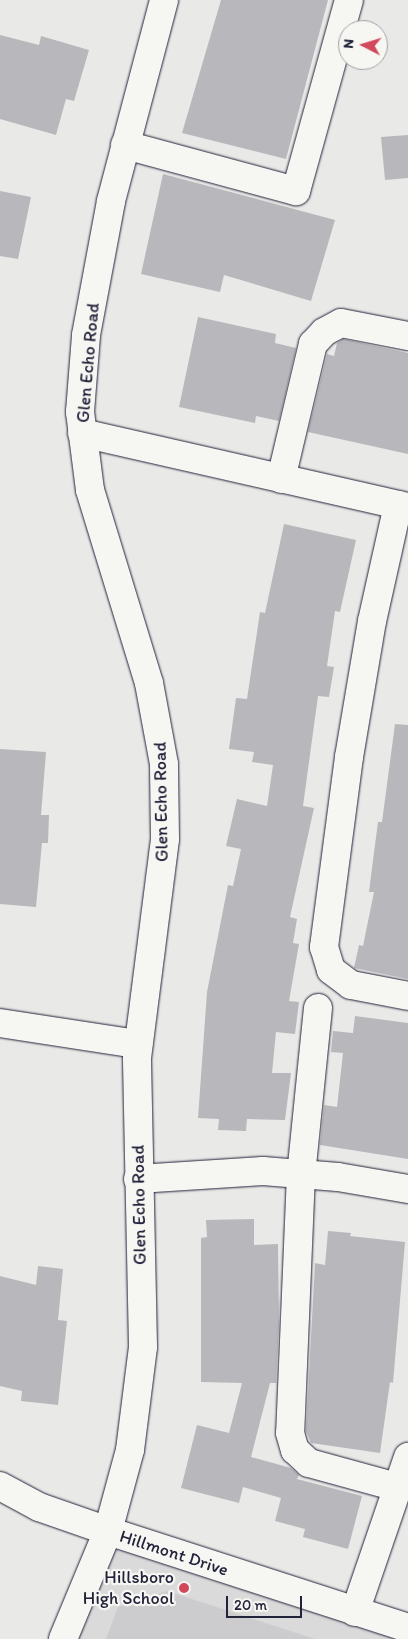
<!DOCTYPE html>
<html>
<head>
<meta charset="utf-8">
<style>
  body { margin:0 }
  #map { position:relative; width:408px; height:1639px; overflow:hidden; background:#e9e9e7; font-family:Itim,sans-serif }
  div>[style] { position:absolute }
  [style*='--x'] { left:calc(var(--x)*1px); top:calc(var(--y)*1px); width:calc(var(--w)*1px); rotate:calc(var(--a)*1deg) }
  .built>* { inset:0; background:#dadada }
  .green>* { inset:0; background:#ccccce }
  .building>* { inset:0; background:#b8b8bc }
  .roads { filter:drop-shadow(0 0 1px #22223b) drop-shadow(0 0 1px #22223b) }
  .minor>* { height:28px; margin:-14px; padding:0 14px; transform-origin:14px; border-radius:14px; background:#f6f6f2 }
  .dots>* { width:14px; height:14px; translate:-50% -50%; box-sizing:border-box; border:2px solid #f6f6f2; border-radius:50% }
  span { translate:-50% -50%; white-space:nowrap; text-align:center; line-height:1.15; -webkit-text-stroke:4.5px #f6f6f2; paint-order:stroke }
  .street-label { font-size:18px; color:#22223b }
  .poi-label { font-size:18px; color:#22223b }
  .right { translate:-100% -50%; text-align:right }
  .north { position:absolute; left:338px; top:20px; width:50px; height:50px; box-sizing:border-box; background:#f6f6f2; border:1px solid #a1a1a9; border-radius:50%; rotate:275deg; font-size:14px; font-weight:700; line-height:20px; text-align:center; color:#22223b }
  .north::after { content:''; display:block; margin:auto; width:18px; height:22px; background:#d1495b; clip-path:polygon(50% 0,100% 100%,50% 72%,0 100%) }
  .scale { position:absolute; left:226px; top:1596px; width:76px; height:22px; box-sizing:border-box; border:2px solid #22223b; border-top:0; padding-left:6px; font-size:15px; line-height:18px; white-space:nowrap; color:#22223b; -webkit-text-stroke:4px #f6f6f2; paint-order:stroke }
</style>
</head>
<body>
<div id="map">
  <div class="built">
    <i style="clip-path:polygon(108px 1531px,408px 1639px,63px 1639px)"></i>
  </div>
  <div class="green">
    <i style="clip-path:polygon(167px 1591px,315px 1639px,106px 1639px,118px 1607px)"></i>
  </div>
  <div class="building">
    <i style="clip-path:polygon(221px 0,328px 0,286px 159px,182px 133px)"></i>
    <i style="clip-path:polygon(0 35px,39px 45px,41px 36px,89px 50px,74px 101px,66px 99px,56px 135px,0 119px)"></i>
    <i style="clip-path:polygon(408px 135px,408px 178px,385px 180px,381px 137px)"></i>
    <i style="clip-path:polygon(163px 174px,335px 220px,311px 301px,224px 275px,220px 292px,141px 274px)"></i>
    <i style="clip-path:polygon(0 191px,31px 197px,18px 259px,0 256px)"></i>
    <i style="clip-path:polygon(198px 317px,276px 334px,275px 343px,296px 348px,279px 421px,256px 416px,255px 423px,179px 407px)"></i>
    <i style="clip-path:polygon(343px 339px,408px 353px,408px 454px,308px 432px,327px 354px,334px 356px,337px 343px)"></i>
    <i style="clip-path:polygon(284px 524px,356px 540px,340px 612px,335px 611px,327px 666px,334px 667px,329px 697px,318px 696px,303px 806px,314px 808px,290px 917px,297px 919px,293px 943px,299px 944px,289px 1001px,299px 1002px,295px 1034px,276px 1032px,272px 1073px,291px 1073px,285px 1120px,247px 1119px,246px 1131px,218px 1130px,219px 1119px,198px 1118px,207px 992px,228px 885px,233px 886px,241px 849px,226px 846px,237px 799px,267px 806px,273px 765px,252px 762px,254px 752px,229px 749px,236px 698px,247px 699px,260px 612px,265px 613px)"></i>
    <i style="clip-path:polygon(395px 724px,408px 725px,408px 979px,354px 968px,359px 945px,363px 946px,374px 892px,369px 892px,372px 868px,378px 822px,382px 822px)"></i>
    <i style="clip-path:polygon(0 749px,46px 752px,41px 815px,49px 815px,48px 843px,42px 843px,36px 907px,0 904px)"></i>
    <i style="clip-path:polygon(355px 1016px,408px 1023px,408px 1159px,320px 1145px,324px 1105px,337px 1107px,343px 1053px,331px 1052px,333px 1031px,353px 1033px)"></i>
    <i style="clip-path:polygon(254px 1219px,254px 1245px,278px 1244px,279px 1322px,276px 1383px,270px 1383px,251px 1457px,291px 1468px,299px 1475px,297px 1479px,362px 1496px,348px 1549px,303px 1537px,305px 1529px,275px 1521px,281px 1498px,243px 1487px,239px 1503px,181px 1488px,197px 1425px,229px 1433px,242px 1383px,201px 1382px,201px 1238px,207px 1237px,206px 1220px)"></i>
    <i style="clip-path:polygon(328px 1231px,351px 1233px,350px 1236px,405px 1242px,393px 1383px,390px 1382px,380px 1453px,311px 1443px,306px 1431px,315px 1263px,325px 1265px)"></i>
    <i style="clip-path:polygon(38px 1266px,63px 1269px,58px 1320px,67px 1321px,58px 1405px,21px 1401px,22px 1391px,0 1386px,0 1276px,36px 1285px)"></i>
  </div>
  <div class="roads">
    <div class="minor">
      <i style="--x:125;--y:145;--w:177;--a:15.1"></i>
      <i style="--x:296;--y:191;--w:198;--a:-74.5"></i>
      <i style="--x:82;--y:433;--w:334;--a:12.8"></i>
      <i style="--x:281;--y:479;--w:139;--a:-76.7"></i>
      <i style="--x:313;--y:344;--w:16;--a:-47"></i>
      <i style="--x:324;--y:332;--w:19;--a:-28"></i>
      <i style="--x:341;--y:323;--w:68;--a:11"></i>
      <i style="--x:398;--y:505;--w:119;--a:102.6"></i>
      <i style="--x:372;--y:621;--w:138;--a:99.6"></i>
      <i style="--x:349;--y:757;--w:192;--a:97.5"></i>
      <i style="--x:324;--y:947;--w:24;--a:73"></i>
      <i style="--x:331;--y:970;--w:25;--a:37"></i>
      <i style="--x:351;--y:985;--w:58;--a:10.9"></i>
      <i style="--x:318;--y:1008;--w:167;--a:95.8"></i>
      <i style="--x:301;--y:1174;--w:259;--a:92.4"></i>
      <i style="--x:290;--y:1433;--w:18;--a:74"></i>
      <i style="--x:295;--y:1450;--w:19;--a:43"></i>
      <i style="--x:309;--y:1463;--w:91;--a:15.3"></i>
      <i style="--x:0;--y:1023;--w:140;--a:8.7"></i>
      <i style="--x:138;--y:1179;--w:125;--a:-3.7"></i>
      <i style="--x:263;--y:1171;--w:75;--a:4.6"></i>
      <i style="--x:338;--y:1177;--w:71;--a:9.7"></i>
      <i style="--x:0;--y:1486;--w:44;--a:28.3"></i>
      <i style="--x:39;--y:1507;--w:73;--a:19.2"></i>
      <i style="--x:108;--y:1531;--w:315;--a:17.9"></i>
      <i style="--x:355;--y:1612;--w:164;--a:-71.1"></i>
      <i style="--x:63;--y:1639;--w:117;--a:-67.4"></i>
      <i style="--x:108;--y:1531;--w:84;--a:-74.8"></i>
      <i style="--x:130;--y:1450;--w:104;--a:-82.8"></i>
      <i style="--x:143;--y:1347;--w:289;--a:-91.2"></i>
      <i style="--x:137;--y:1058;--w:221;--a:-82.7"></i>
      <i style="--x:165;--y:839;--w:75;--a:-90.8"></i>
      <i style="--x:164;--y:764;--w:82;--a:-100.5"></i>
      <i style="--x:149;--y:683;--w:202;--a:-107"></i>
      <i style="--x:90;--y:490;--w:79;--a:-97.3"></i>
      <i style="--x:80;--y:412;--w:77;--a:-85.5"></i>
      <i style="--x:86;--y:335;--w:136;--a:-79.4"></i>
      <i style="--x:111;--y:201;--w:208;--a:-75.2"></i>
    </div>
  </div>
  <div class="dots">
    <i style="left:184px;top:1588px;background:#d1495b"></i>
  </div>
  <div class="street-label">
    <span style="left:88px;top:363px;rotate:-85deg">Glen Echo Road</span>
    <span style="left:161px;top:802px;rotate:-91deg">Glen Echo Road</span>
    <span style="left:139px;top:1205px;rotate:-91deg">Glen Echo Road</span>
    <span style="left:174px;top:1553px;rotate:18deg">Hillmont Drive</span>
  </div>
  <div class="poi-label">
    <span class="right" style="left:174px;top:1588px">Hillsboro<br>High School</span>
  </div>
  <div class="north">N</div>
  <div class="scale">20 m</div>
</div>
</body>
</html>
